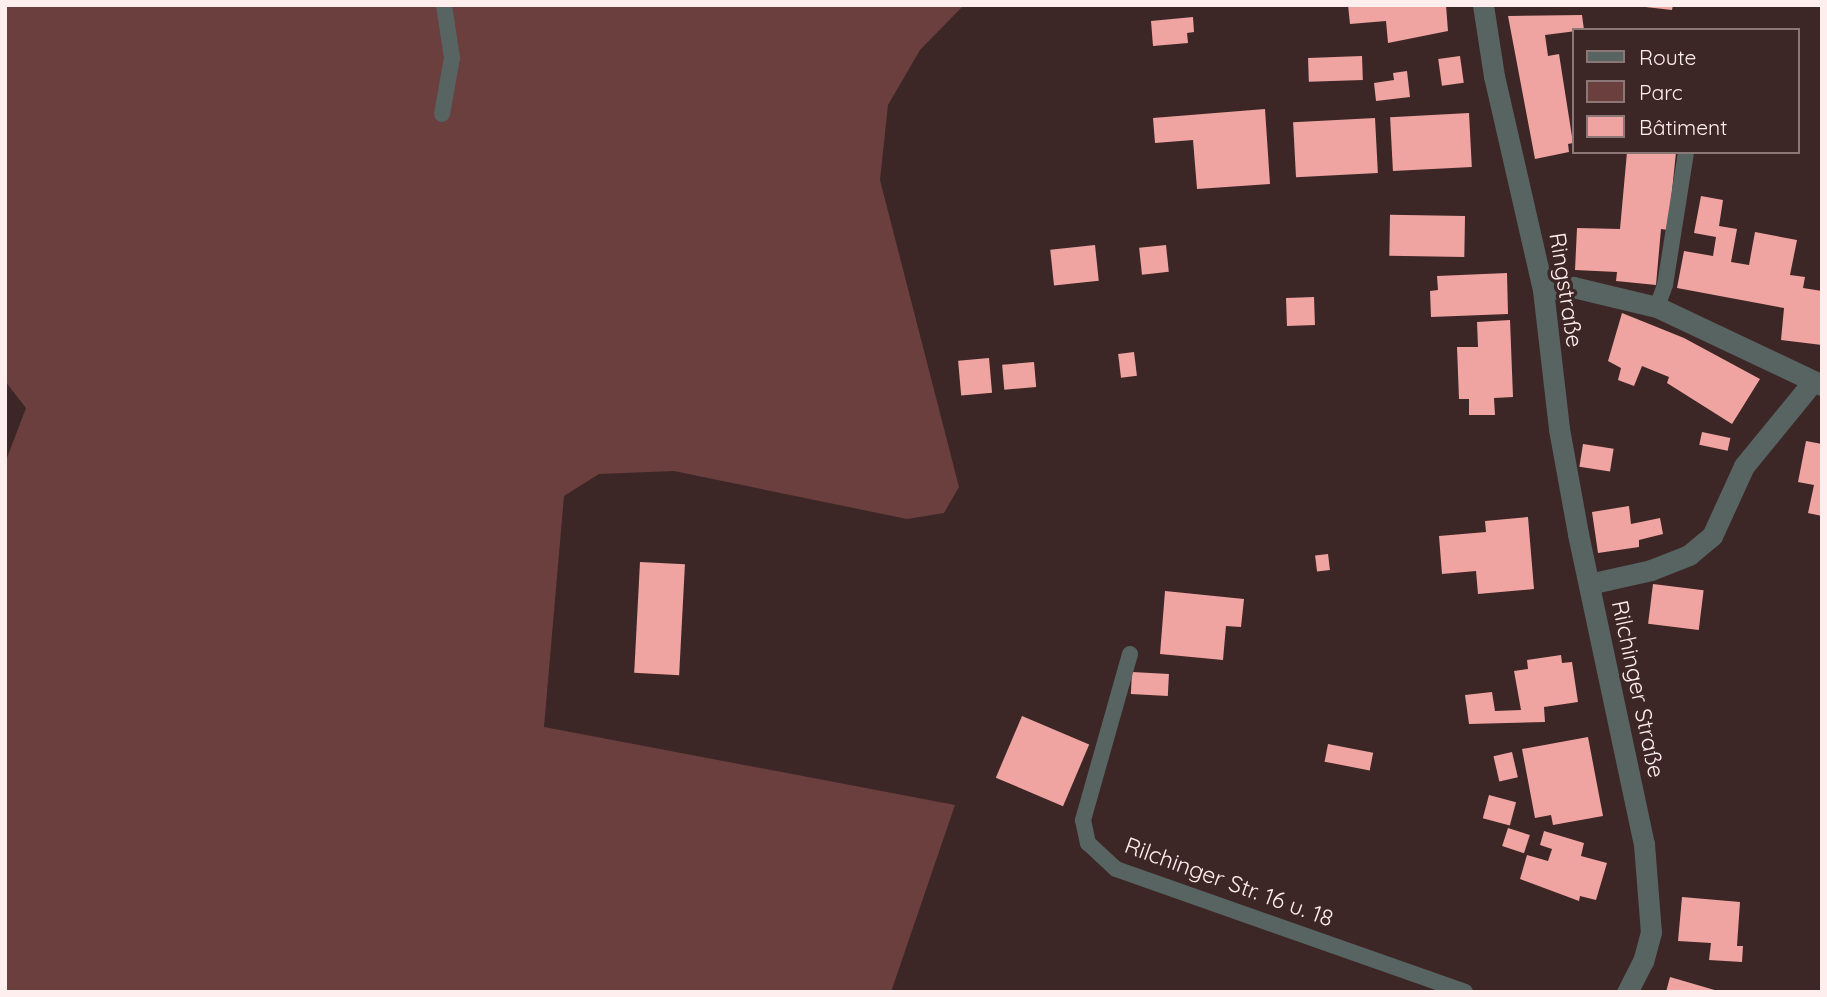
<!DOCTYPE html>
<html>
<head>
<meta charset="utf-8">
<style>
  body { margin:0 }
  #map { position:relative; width:1827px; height:997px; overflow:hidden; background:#3d2726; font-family:Quicksand,sans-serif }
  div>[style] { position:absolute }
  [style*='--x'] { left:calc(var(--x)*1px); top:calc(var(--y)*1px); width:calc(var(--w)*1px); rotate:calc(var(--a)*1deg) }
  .green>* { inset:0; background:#6a3f3e }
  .building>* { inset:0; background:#efa4a1; transform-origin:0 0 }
  .lane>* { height:16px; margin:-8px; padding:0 8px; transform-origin:8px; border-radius:8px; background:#576462 }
  .street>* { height:21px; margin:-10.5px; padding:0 10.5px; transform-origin:10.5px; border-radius:10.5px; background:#576462 }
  span { translate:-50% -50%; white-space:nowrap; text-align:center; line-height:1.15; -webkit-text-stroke:7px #3d2726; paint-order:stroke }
  .street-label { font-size:23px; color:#feeeed }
  .frame { position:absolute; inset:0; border:7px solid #feeeed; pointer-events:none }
  .legend { position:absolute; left:1572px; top:28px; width:228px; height:126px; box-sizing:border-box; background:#3d2726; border:2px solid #8a7776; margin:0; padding:9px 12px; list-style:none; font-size:21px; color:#feeeed }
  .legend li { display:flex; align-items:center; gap:14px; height:35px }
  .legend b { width:35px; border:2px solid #8a7776 }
</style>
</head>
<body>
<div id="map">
  <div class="green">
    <i style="clip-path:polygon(5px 5px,964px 5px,920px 50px,888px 105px,880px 180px,959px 487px,944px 513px,907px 519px,674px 471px,599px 474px,564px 496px,544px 727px,955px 805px,891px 992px,5px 992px,5px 463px,26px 408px,5px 381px)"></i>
  </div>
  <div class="building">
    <i style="clip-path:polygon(1348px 5px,1446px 5px,1448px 31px,1388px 43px,1386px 21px,1350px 24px)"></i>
    <i style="clip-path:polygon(1628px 5px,1673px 5px,1672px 10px)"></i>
    <i style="clip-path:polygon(1582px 15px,1584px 30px,1545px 35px,1548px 56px,1559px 54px,1573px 143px,1568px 144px,1569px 152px,1535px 159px,1508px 16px)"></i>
    <i style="clip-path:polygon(1193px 17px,1194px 32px,1187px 33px,1188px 43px,1153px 46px,1151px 21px)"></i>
    <i style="left:1362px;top:56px;width:24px;height:54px;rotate:88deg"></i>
    <i style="left:1460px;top:56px;width:27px;height:22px;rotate:82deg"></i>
    <i style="clip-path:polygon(1407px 71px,1410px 97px,1376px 101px,1374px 83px,1394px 80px,1393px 73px)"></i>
    <i style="clip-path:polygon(1265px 109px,1270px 184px,1197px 189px,1193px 140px,1155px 143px,1153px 118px)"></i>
    <i style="left:1469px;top:113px;width:54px;height:79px;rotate:87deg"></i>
    <i style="left:1375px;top:118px;width:55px;height:82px;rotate:87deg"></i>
    <i style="clip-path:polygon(1627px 152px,1676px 152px,1668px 230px,1661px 229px,1656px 285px,1616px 281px,1617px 272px,1575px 270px,1577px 228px,1620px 229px)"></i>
    <i style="clip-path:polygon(1701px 196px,1723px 200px,1719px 226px,1737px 229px,1731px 262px,1749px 265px,1755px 232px,1797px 240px,1790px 275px,1805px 277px,1803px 288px,1822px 291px,1822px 345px,1781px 340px,1784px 308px,1677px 288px,1684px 251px,1713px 256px,1716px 237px,1694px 233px)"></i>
    <i style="left:1465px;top:216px;width:41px;height:75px;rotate:91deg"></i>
    <i style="left:1095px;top:245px;width:36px;height:45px;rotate:84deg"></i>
    <i style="left:1166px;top:245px;width:27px;height:27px;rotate:84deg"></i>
    <i style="clip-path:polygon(1507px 273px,1508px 314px,1431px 317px,1430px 291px,1438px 290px,1437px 276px)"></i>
    <i style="left:1314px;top:297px;width:28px;height:28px;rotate:88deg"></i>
    <i style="clip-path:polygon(1622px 313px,1684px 338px,1760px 379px,1732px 424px,1667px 383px,1669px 377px,1642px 366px,1634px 386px,1618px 380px,1621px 368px,1608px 361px)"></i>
    <i style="clip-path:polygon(1510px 320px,1513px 397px,1494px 398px,1495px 415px,1469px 415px,1469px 399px,1459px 399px,1457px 347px,1478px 347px,1477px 322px)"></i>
    <i style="left:1134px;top:352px;width:24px;height:16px;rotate:83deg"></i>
    <i style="left:989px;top:358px;width:35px;height:31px;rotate:85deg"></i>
    <i style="left:1034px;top:362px;width:25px;height:32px;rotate:85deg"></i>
    <i style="left:1702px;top:432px;width:29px;height:13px;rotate:12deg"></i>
    <i style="clip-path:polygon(1806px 441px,1822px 444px,1822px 516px,1808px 513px,1814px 485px,1798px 482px)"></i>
    <i style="left:1583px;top:444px;width:31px;height:23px;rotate:9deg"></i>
    <i style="clip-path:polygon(1629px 506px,1631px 524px,1660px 518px,1663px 534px,1639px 540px,1639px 547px,1598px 553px,1592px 512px)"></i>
    <i style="clip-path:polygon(1528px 517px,1534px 589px,1478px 594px,1476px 571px,1442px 574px,1439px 536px,1486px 532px,1485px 521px)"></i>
    <i style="left:1328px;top:554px;width:16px;height:13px;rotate:83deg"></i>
    <i style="left:640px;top:562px;width:45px;height:111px;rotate:3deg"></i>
    <i style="left:1653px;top:584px;width:51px;height:40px;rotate:7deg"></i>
    <i style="clip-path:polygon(1165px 591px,1244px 599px,1241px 627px,1226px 626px,1223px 660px,1160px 654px)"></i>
    <i style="clip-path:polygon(1561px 655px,1562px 663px,1572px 662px,1578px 702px,1544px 707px,1545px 722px,1469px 724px,1465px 695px,1492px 692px,1495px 711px,1521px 710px,1514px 671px,1528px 669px,1527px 660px)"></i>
    <i style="left:1132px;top:672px;width:37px;height:22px;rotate:3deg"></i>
    <i style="left:1022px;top:716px;width:73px;height:67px;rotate:23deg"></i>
    <i style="clip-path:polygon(1588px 737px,1603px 816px,1553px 825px,1551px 815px,1535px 818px,1522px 749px)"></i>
    <i style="left:1328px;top:744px;width:46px;height:18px;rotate:11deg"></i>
    <i style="left:1512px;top:752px;width:26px;height:19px;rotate:77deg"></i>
    <i style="left:1489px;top:795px;width:28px;height:24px;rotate:15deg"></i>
    <i style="left:1508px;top:828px;width:23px;height:19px;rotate:18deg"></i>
    <i style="clip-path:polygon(1544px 831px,1584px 843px,1581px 856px,1607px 863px,1596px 900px,1580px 896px,1579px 901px,1520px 879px,1527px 855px,1548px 861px,1552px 849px,1540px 845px)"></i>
    <i style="clip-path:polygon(1682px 897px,1740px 902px,1737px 946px,1743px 946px,1742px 962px,1709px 960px,1711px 943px,1678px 941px)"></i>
    <i style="clip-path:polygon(1670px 977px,1718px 991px,1718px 992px,1666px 992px)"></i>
  </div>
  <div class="lane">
    <i style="--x:442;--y:114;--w:57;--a:-79.9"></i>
    <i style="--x:452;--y:58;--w:54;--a:-98.6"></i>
    <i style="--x:1657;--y:307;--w:23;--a:-70"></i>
    <i style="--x:1665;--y:285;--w:135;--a:-81"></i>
    <i style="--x:1130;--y:654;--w:173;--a:105.8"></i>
    <i style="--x:1083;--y:820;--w:24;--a:78"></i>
    <i style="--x:1088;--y:843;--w:38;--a:43"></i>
    <i style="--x:1116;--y:869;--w:370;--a:19.4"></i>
  </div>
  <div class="street">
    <i style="--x:1483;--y:5;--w:72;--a:81.2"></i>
    <i style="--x:1494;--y:76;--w:220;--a:77.1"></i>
    <i style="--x:1543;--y:290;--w:140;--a:83.4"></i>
    <i style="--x:1559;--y:429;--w:107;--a:79.7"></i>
    <i style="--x:1578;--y:534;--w:317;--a:78"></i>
    <i style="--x:1644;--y:844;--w:88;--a:85.5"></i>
    <i style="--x:1651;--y:932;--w:30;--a:105"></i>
    <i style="--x:1643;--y:961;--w:35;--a:117"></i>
    <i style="--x:1543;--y:290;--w:30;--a:-6"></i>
    <i style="--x:1573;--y:287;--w:86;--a:13.4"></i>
    <i style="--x:1657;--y:307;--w:183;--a:25.3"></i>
    <i style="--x:1589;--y:584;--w:64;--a:-12.7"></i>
    <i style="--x:1651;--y:570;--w:41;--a:-21.5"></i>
    <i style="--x:1689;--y:555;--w:30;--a:-40"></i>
    <i style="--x:1712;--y:536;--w:77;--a:-65.4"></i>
    <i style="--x:1744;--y:466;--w:107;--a:-50.7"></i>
  </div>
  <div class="street-label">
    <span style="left:1566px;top:290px;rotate:81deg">Ringstraße</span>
    <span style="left:1638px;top:689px;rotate:78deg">Rilchinger Straße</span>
    <span style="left:1229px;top:882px;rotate:20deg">Rilchinger Str. 16 u. 18</span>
  </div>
  <div class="frame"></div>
  <ul class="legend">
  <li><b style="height:9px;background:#576462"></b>Route</li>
  <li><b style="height:19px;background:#6a3f3e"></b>Parc</li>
  <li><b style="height:19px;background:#efa4a1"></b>Bâtiment</li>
  </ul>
</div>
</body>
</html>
